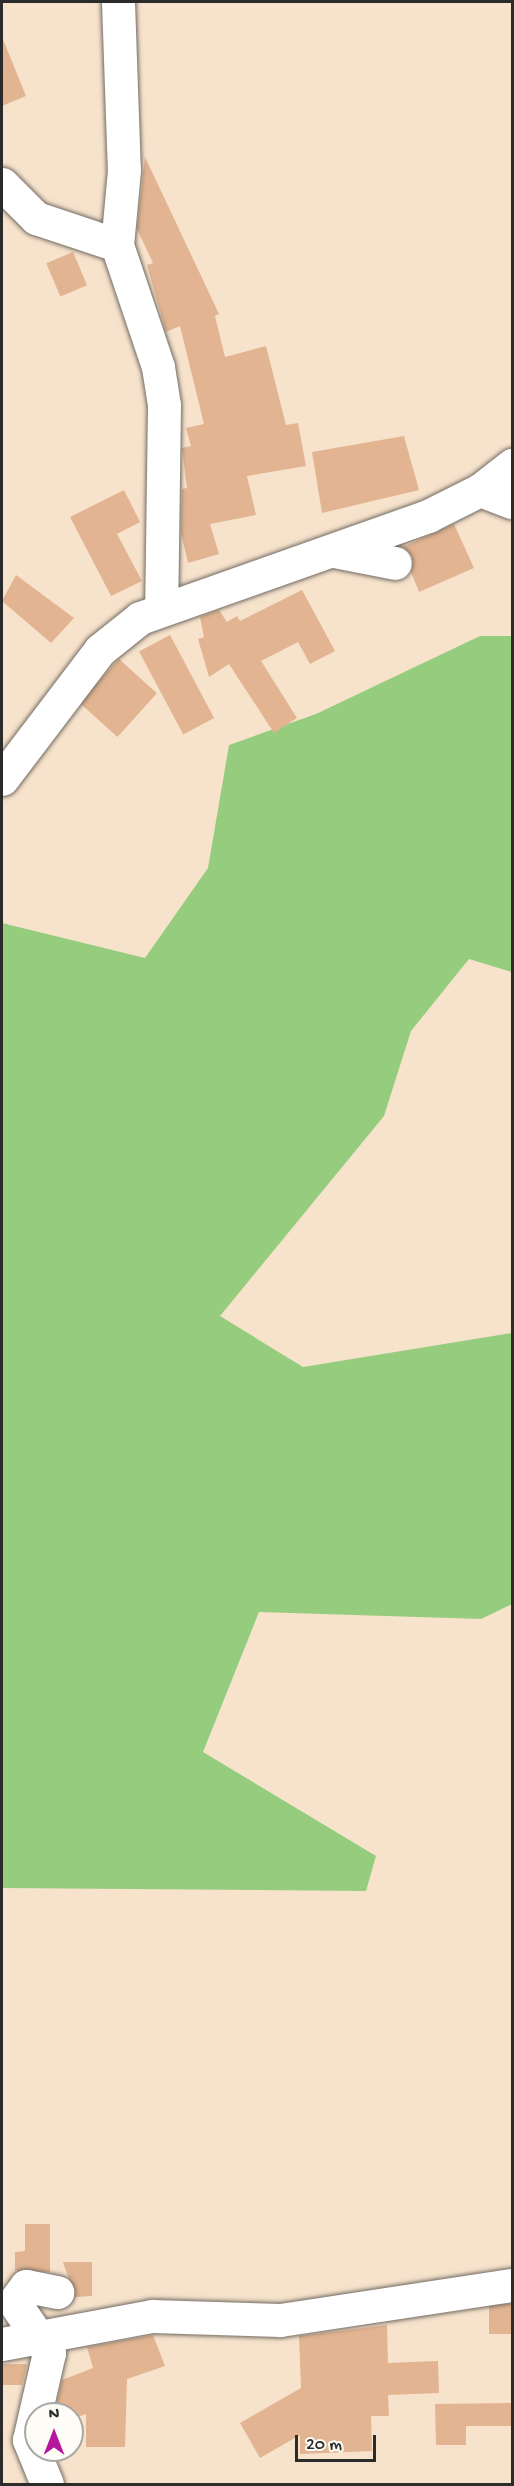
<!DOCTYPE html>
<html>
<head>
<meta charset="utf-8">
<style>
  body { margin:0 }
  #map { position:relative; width:514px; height:2486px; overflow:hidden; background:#f7e3cc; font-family:"Gochi Hand",sans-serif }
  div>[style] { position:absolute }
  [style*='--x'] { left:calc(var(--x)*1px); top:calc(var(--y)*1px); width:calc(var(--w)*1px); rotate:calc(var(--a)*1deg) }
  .green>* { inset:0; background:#96cc7e }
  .building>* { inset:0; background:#e2b491; transform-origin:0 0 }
  .roads { filter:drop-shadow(0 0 2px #726b63) drop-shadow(0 0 2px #726b63) }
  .minor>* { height:33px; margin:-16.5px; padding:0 16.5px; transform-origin:16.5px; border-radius:16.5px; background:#fff }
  span { translate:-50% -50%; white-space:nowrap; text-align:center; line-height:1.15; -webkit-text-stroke:5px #fdfcf7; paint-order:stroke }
  .frame { position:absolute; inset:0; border:3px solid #2b2b2b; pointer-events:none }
  .north { position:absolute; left:24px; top:2402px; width:60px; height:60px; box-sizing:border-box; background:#fdfcf7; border:2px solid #a9a8a5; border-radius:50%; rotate:0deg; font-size:16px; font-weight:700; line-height:24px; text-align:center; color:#2b2b2b }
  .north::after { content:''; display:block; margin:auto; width:21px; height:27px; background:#b5179e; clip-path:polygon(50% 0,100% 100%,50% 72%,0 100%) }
  .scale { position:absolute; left:295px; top:2435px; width:81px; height:27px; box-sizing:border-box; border:3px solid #2b2b2b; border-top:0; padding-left:8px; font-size:18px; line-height:21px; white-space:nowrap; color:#2b2b2b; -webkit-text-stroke:4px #fdfcf7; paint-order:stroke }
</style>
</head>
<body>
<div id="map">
  <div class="green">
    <i style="clip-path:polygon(480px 636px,512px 636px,512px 972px,469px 959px,411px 1031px,384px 1116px,220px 1316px,303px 1367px,512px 1333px,512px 1604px,481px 1619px,259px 1612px,203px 1752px,376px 1856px,366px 1891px,2px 1888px,2px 923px,145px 958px,208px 868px,229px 745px,316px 714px)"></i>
  </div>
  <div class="building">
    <i style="clip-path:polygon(2px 37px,26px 96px,2px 106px)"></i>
    <i style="clip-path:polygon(145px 157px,219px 314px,215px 316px,225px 357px,266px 346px,286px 425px,298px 423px,306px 466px,247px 476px,256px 515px,210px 524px,219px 554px,188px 563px,181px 533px,182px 489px,187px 488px,182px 448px,191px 446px,186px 428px,204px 424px,180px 326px,166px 332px,147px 265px,153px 263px,137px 229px)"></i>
    <i style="left:73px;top:252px;width:36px;height:29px;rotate:67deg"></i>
    <i style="clip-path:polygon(404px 436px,419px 490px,322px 513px,312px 452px)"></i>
    <i style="clip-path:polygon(124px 490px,140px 522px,117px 534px,142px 581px,111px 596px,70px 517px)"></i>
    <i style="clip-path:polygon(454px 524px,474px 568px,419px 592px,411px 572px,412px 556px,403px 547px)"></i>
    <i style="clip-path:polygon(16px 575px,74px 618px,51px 643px,2px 601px)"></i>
    <i style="clip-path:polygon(302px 590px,335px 651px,310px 664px,298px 642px,261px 661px,297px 718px,274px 733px,229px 664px,209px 677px,198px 639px,204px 637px,200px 617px,219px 610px,227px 622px,237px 616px,240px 621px)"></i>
    <i style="left:170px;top:635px;width:94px;height:35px;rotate:62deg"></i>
    <i style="left:119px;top:659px;width:51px;height:59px;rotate:42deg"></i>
    <i style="clip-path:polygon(25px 2224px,50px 2224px,50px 2272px,15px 2271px,15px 2252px,25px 2251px)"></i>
    <i style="clip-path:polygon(63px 2262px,92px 2262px,92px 2296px,75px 2297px)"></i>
    <i style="left:513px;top:2304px;width:30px;height:24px;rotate:90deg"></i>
    <i style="clip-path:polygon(387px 2325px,388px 2363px,438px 2361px,439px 2393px,388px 2395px,389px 2416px,371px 2416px,372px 2451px,300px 2454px,300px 2435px,260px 2458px,240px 2423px,301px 2388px,299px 2336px)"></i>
    <i style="clip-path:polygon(153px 2335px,165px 2366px,127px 2379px,125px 2447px,86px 2447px,86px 2414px,72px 2419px,72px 2414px,61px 2414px,57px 2402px,62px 2380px,93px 2368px,87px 2347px)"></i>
    <i style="clip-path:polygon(2px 2364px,27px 2364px,22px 2385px,2px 2385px)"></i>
    <i style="clip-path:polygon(513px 2403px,513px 2426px,466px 2426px,466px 2445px,436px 2445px,435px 2404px)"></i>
  </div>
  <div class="roads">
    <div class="minor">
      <i style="--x:118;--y:2;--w:168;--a:88"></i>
      <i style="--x:124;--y:170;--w:75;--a:95.3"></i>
      <i style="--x:117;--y:245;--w:129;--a:71.4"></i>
      <i style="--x:158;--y:367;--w:38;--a:81"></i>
      <i style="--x:164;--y:405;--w:203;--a:90.8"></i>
      <i style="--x:2;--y:184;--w:48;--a:45"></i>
      <i style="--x:36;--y:218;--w:85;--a:18.4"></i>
      <i style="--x:480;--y:490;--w:34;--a:21"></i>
      <i style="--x:334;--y:551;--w:62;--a:11.1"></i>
      <i style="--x:2;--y:779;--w:162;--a:-52.8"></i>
      <i style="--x:100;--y:650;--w:51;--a:-38.7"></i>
      <i style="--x:140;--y:618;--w:306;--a:-19.5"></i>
      <i style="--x:428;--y:516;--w:58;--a:-26.6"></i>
      <i style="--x:480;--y:490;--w:41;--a:-38"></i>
      <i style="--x:2;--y:2344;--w:153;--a:-10.6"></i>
      <i style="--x:152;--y:2316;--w:128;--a:1.8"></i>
      <i style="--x:280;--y:2320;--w:235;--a:-8.6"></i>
      <i style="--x:47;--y:2484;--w:48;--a:-112.2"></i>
      <i style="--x:29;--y:2440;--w:89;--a:-77.1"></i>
      <i style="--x:49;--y:2353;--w:62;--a:-124.5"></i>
      <i style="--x:14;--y:2302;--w:20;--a:-53"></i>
      <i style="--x:26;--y:2286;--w:32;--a:11"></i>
    </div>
  </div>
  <div class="frame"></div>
  <div class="north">N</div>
  <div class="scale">20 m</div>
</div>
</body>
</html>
